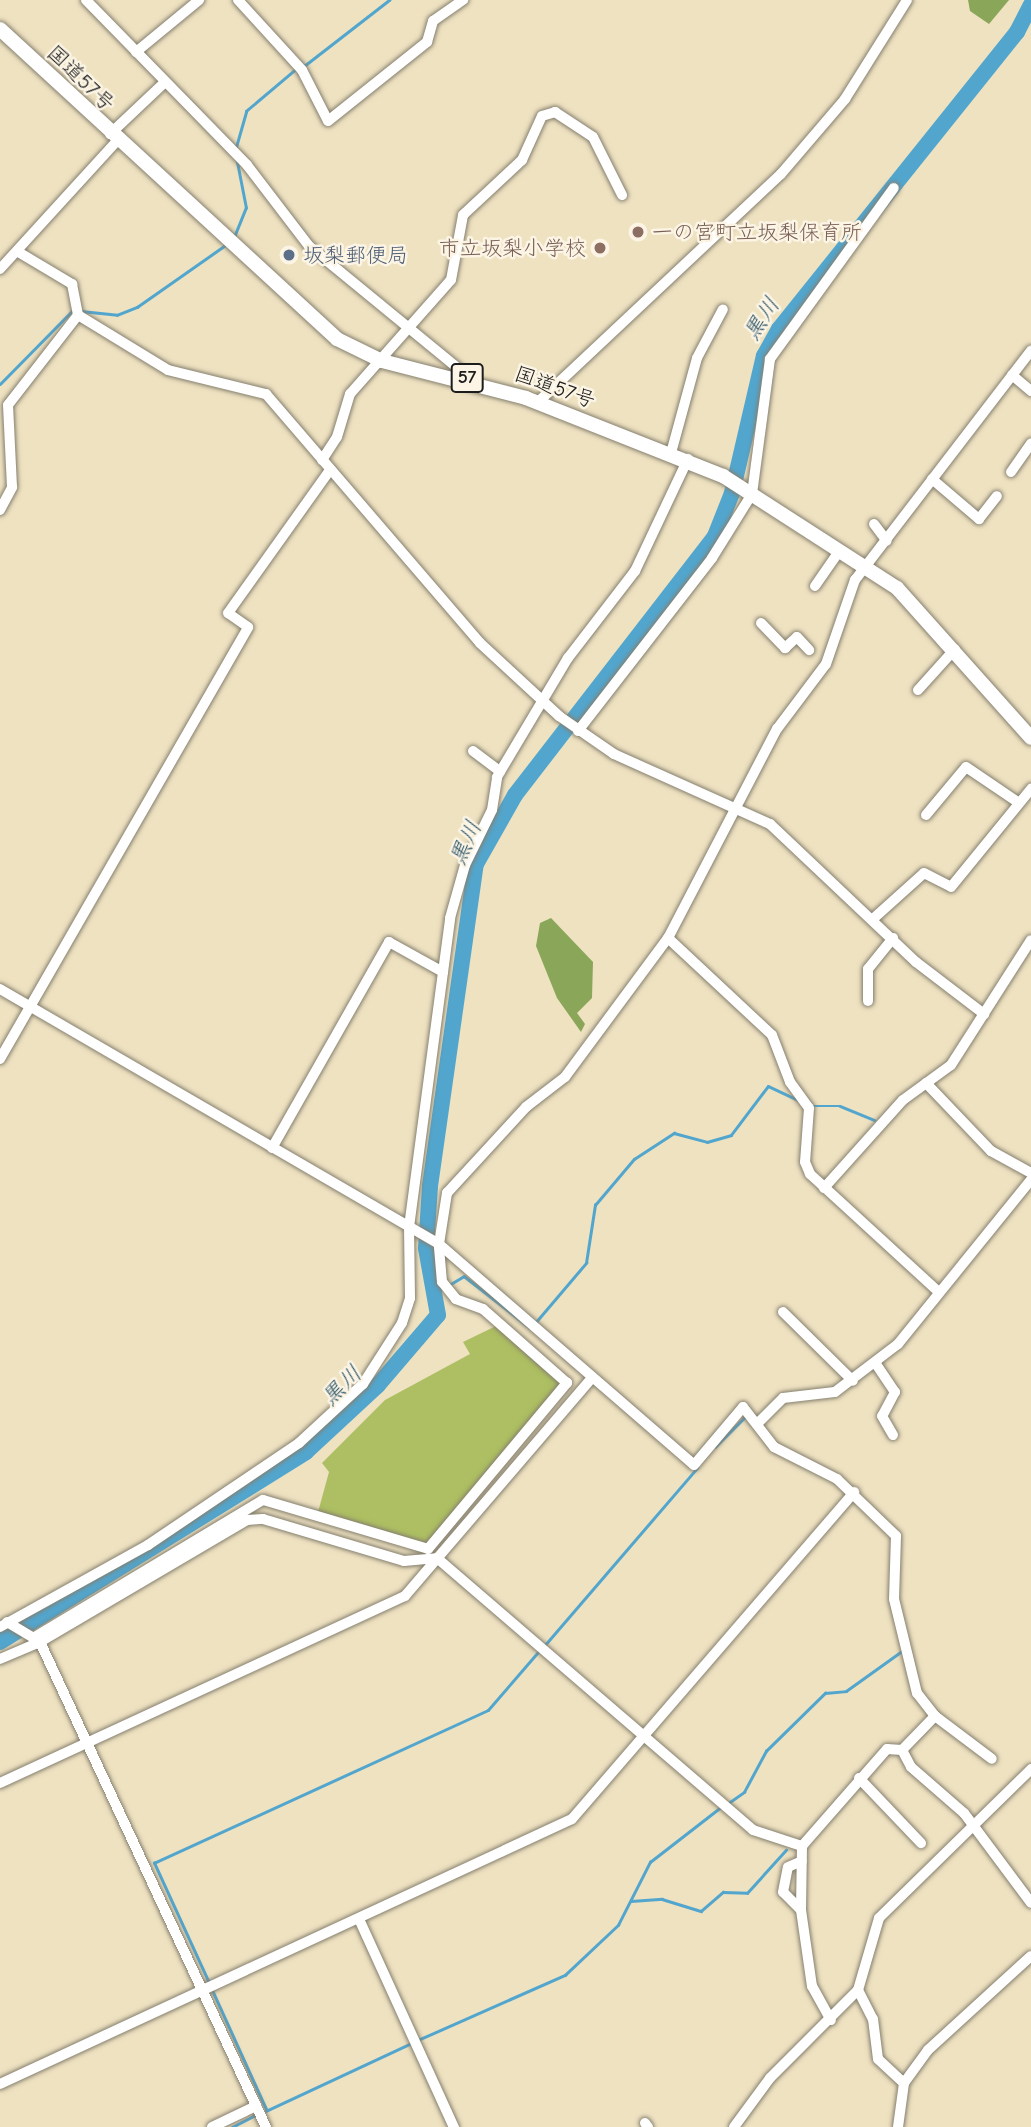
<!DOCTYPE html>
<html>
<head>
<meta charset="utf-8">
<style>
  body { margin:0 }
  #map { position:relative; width:1031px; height:2127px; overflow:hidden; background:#eee2c1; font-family:"Comic Neue","Klee One",sans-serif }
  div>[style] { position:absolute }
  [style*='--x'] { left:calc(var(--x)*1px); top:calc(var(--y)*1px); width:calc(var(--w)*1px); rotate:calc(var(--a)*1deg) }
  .green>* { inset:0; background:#adbf62 }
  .forest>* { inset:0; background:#8aa658 }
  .stream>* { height:2.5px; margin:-1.25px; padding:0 1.25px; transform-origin:1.25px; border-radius:1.25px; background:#52a6ce }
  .river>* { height:16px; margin:-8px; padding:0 8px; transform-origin:8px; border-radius:8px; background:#52a6ce }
  .roads { filter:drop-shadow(0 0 2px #857f6e) drop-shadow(0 0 2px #857f6e) }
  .minor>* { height:10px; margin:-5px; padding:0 5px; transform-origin:5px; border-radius:5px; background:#fff }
  .highway>* { height:14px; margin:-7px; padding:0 7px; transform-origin:7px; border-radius:7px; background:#fff }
  .dots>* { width:19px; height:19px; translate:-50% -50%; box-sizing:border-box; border:4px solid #fcf5e5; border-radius:50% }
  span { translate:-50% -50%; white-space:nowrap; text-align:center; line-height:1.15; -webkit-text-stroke:5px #fcf5e5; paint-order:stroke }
  .shield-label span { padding:2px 5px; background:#fcf5e5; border:2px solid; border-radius:5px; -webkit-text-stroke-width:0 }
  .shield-label { font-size:19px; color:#1c1c1c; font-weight:700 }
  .street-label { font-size:21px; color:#1c1c1c }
  .education-label { font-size:21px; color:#785e54 }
  .left { translate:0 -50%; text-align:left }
  .right { translate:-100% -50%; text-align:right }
  .service-label { font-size:21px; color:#4e5e75 }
  .water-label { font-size:23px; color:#345a6c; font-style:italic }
</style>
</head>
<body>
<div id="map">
  <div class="green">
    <i style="clip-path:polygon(496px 1326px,562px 1385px,427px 1547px,318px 1512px,329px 1472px,322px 1463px,385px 1400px,470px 1354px,463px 1342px)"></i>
  </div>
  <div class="forest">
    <i style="clip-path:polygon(968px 0,1009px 0,989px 24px,970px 11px)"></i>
    <i style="clip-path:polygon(551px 918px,593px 962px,592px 998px,577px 1013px,585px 1024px,581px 1032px,557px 998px,536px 946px,540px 923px)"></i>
  </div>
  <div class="stream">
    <i style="--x:304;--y:66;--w:108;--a:-37.8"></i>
    <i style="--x:236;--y:147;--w:37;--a:-74"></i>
    <i style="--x:246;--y:111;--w:67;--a:-40.1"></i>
    <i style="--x:234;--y:237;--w:31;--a:-68"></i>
    <i style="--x:246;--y:208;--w:52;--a:-101.1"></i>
    <i style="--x:81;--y:311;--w:36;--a:6"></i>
    <i style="--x:117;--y:315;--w:22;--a:-22"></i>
    <i style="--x:137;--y:307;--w:110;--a:-35"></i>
    <i style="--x:0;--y:384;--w:105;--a:-45.4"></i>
    <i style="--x:811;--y:1106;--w:29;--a:0"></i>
    <i style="--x:840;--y:1106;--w:37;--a:22"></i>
    <i style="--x:449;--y:1285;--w:17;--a:-31"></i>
    <i style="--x:464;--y:1276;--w:83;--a:38.1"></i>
    <i style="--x:431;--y:1295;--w:15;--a:-28"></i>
    <i style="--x:535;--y:1323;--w:79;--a:-49.6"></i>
    <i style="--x:586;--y:1263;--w:59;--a:-81.2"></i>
    <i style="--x:595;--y:1205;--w:60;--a:-49.7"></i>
    <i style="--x:634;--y:1159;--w:48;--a:-33"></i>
    <i style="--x:674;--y:1133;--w:34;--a:15"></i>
    <i style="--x:707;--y:1142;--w:25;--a:-16"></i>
    <i style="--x:731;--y:1135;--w:61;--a:-52.9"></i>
    <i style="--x:768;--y:1086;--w:33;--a:25"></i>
    <i style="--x:715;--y:1447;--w:45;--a:-45"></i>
    <i style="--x:544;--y:1646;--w:235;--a:-49.3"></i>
    <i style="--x:727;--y:1804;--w:21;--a:-35"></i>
    <i style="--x:744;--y:1792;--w:47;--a:-61.8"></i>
    <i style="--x:766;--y:1751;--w:83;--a:-44.5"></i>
    <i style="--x:825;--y:1693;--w:21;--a:-5"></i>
    <i style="--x:846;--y:1691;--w:69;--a:-35.5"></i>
    <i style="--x:631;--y:1901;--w:31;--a:-4"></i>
    <i style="--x:662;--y:1899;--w:41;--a:17.1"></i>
    <i style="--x:701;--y:1911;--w:29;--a:-41"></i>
    <i style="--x:723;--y:1892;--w:24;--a:2"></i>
    <i style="--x:747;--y:1893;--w:58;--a:-47.8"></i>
    <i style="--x:209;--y:1983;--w:132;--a:-114.6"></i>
    <i style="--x:154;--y:1863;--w:367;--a:-24.6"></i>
    <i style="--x:488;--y:1710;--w:78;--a:-49.2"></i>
    <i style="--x:212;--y:1989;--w:133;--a:65.6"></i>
    <i style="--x:418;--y:2040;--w:161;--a:-23.9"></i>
    <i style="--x:565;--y:1975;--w:73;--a:-43.3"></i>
    <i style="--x:618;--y:1925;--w:71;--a:-63.1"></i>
    <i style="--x:650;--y:1862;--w:90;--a:-37.8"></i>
    <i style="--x:266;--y:2111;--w:161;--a:-25"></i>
    <i style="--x:232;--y:2127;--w:27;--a:-27"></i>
  </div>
  <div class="river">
    <i style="--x:0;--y:1642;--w:360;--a:-31.8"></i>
    <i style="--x:306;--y:1452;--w:98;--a:-42.9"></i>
    <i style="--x:378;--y:1385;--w:92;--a:-49.4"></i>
    <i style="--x:438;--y:1315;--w:68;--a:-100.2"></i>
    <i style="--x:426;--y:1248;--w:62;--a:-86.3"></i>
    <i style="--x:430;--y:1186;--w:325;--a:-81.9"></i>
    <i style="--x:476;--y:864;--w:79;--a:-60.5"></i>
    <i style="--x:515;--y:795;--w:327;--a:-52.3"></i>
    <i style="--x:715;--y:536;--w:46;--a:-68.4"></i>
    <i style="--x:732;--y:493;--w:141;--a:-76.9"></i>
    <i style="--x:764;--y:356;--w:31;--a:-61"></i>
    <i style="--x:779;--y:329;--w:381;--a:-51.3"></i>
    <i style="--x:1017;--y:32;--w:30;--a:-63"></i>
  </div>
  <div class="roads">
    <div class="minor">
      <i style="--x:86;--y:0;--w:231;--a:45.7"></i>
      <i style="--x:247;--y:165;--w:102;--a:52.6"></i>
      <i style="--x:309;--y:246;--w:210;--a:39.4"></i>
      <i style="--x:238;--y:0;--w:95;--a:47.6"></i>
      <i style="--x:302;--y:70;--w:57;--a:63"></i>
      <i style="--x:328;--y:121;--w:127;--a:-38.6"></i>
      <i style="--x:427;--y:42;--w:22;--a:-74"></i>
      <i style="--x:433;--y:21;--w:37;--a:-35"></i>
      <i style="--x:136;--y:52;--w:82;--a:-39.5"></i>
      <i style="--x:110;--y:134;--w:76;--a:-43.4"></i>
      <i style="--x:20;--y:253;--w:61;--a:30.8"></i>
      <i style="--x:72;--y:284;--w:32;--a:79"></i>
      <i style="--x:78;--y:315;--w:105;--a:31.4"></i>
      <i style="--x:168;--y:370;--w:101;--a:13.8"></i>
      <i style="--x:266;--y:394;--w:328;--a:49.3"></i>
      <i style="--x:480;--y:643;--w:108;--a:42.7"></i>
      <i style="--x:559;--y:716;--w:67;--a:34.6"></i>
      <i style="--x:614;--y:754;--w:171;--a:24.2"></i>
      <i style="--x:770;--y:824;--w:201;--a:43.4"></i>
      <i style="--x:916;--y:962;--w:86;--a:37.4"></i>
      <i style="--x:0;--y:269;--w:173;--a:-47.6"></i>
      <i style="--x:1012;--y:375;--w:25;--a:40"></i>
      <i style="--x:538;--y:402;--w:333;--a:-43.2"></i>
      <i style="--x:781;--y:174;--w:99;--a:-49.5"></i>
      <i style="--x:845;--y:99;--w:117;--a:-57.9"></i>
      <i style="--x:671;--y:453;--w:98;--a:-74.7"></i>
      <i style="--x:697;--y:358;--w:55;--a:-62"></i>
      <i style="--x:322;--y:460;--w:27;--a:-57"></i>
      <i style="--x:337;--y:437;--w:45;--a:-73.2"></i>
      <i style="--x:350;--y:394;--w:152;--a:-48.5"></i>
      <i style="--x:451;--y:280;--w:66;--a:-79.5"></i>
      <i style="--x:463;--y:215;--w:81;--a:-43"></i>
      <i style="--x:522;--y:160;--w:48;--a:-65.6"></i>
      <i style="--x:542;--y:116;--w:14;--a:-17"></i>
      <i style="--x:555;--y:112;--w:45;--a:33.3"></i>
      <i style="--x:593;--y:137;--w:65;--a:63.4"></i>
      <i style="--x:1011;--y:472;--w:35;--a:-55"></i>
      <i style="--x:932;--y:479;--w:62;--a:40.4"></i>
      <i style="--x:979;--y:519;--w:29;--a:-52"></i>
      <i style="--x:0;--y:510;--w:26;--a:-62"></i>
      <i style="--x:12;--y:487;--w:82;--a:-92.8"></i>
      <i style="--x:8;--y:405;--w:114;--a:-52.1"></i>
      <i style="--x:874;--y:524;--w:21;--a:53"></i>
      <i style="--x:815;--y:586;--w:44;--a:-55.2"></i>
      <i style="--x:761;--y:623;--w:35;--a:46"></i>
      <i style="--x:785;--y:648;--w:16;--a:-43"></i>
      <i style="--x:797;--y:637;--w:18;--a:47"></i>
      <i style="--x:918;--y:690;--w:55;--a:-47.9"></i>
      <i style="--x:578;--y:731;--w:219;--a:-52.2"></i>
      <i style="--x:712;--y:558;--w:75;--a:-58"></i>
      <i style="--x:752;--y:494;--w:136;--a:-82.4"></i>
      <i style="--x:770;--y:359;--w:211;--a:-54.1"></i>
      <i style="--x:473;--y:751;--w:34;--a:37"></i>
      <i style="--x:926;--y:815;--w:62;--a:-50.2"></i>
      <i style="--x:966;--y:767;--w:64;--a:34.2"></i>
      <i style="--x:874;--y:918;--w:67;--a:-42"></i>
      <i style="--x:924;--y:873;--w:30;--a:27"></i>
      <i style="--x:951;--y:887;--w:127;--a:-50.8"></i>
      <i style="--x:668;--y:938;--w:142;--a:43"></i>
      <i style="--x:772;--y:1035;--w:50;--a:69"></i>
      <i style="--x:790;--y:1082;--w:32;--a:54"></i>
      <i style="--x:809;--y:1108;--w:54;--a:94.2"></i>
      <i style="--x:805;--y:1162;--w:13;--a:67"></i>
      <i style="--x:810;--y:1174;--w:175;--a:42.5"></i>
      <i style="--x:0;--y:989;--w:508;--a:30.15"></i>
      <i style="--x:439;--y:1244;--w:337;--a:40.9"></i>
      <i style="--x:694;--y:1465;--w:76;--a:-49.8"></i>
      <i style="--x:743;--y:1407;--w:51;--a:52.2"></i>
      <i style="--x:774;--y:1447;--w:71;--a:26.9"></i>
      <i style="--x:837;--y:1479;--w:82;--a:44"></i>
      <i style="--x:896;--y:1536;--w:63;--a:91.8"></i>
      <i style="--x:894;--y:1599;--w:97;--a:76.3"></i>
      <i style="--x:917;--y:1693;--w:29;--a:52"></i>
      <i style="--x:935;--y:1716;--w:47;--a:134.1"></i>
      <i style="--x:902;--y:1750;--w:15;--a:-176"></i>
      <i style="--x:887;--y:1749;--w:129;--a:131.2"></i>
      <i style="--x:802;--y:1846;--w:64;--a:90.9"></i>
      <i style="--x:801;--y:1910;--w:77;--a:81.8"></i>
      <i style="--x:812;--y:1986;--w:39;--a:61"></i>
      <i style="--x:868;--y:1001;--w:32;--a:-90"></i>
      <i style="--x:868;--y:969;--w:40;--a:-51"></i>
      <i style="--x:0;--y:1059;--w:498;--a:-60.1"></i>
      <i style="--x:248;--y:627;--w:24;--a:-145"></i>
      <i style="--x:228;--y:613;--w:176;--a:-54.5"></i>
      <i style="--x:926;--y:1083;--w:94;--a:46.3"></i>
      <i style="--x:991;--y:1151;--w:46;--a:28.8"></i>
      <i style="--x:272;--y:1148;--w:237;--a:-60.4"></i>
      <i style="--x:389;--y:942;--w:62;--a:29.1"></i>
      <i style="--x:824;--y:1188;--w:118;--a:-48.1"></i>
      <i style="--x:903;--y:1100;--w:59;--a:-36.1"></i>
      <i style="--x:951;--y:1065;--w:148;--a:-57.4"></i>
      <i style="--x:783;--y:1312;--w:98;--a:44.6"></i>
      <i style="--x:876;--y:1364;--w:34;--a:56"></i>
      <i style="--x:895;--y:1392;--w:27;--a:118"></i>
      <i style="--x:882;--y:1416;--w:22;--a:60"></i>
      <i style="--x:759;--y:1422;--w:34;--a:-45"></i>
      <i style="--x:783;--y:1398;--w:52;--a:-6.6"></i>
      <i style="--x:835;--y:1392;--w:79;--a:-37.3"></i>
      <i style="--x:898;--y:1344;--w:211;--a:-51"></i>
      <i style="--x:7;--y:1622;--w:39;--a:31"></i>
      <i style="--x:40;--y:1642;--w:535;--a:65.02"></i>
      <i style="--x:0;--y:1627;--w:169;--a:-29"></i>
      <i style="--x:148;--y:1545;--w:182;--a:-34"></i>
      <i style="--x:299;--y:1443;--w:87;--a:-42.7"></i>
      <i style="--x:363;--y:1384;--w:72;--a:-57.4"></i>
      <i style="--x:402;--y:1323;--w:26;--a:-72"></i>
      <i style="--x:410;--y:1298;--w:71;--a:-90.8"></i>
      <i style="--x:409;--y:1227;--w:312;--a:-82.4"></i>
      <i style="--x:450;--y:918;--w:55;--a:-74.2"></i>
      <i style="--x:465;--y:865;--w:61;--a:-63.9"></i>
      <i style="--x:492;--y:810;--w:33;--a:-81"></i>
      <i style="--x:497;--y:777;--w:139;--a:-59.2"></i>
      <i style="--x:568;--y:658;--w:110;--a:-52.4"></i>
      <i style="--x:635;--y:571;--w:124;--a:-64.7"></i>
      <i style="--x:33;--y:1638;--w:268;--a:-31"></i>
      <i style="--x:263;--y:1500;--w:172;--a:16.5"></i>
      <i style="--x:428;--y:1549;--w:217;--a:-50.1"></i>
      <i style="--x:567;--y:1383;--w:112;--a:-138.6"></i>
      <i style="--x:483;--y:1309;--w:29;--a:-160"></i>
      <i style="--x:456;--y:1299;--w:22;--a:-129"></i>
      <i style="--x:442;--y:1282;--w:38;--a:-95"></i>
      <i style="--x:439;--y:1244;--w:52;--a:-81.1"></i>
      <i style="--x:447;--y:1193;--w:117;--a:-47.4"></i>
      <i style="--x:526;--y:1107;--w:49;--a:-37.6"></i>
      <i style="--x:565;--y:1077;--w:173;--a:-53.5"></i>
      <i style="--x:668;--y:938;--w:236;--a:-62.5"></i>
      <i style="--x:777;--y:729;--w:81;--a:-53"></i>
      <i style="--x:826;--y:664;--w:89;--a:-71"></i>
      <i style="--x:855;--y:580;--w:289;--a:-52.5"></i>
      <i style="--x:0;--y:1659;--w:43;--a:-23"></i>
      <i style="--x:40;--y:1642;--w:240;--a:-30.5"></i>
      <i style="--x:247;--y:1520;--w:16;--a:-4"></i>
      <i style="--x:263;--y:1519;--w:147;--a:16.6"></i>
      <i style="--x:404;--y:1561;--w:33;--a:-5"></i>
      <i style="--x:437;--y:1558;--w:417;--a:40.7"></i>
      <i style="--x:753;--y:1830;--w:52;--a:18.1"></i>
      <i style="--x:935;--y:1716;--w:71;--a:37"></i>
      <i style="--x:902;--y:1750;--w:19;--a:62"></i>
      <i style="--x:911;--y:1767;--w:70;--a:41"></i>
      <i style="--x:964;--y:1813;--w:112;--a:53.3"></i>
      <i style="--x:859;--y:1778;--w:90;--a:46.4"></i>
      <i style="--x:0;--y:1783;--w:446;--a:-24.8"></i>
      <i style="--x:405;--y:1596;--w:286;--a:-49.4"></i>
      <i style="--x:801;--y:1910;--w:25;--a:-135"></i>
      <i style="--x:783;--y:1892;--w:25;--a:-79"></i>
      <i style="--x:788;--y:1867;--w:15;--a:-23"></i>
      <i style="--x:359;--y:1919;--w:229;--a:65.5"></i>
      <i style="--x:858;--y:1990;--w:33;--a:63"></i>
      <i style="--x:873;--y:2019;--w:40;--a:82.9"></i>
      <i style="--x:878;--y:2059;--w:35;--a:43"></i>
      <i style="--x:0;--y:2084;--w:630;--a:-24.86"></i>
      <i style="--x:572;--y:1819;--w:432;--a:-49.2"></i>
      <i style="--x:645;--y:2123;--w:5;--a:53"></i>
      <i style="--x:212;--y:2127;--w:49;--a:-25.5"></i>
      <i style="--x:734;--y:2127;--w:61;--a:-53.7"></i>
      <i style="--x:770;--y:2078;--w:124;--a:-45"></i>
      <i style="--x:858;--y:1990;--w:75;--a:-73.7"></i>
      <i style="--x:879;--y:1918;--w:213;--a:-44.4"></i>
      <i style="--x:898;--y:2127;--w:44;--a:-82.2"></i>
      <i style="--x:904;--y:2083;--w:41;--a:-54"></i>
      <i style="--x:928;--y:2050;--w:139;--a:-42.4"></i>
    </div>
    <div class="highway">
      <i style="--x:0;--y:29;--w:458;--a:42.6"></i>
      <i style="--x:337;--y:339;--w:50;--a:26.1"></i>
      <i style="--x:382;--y:361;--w:149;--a:14.4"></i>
      <i style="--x:526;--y:398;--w:212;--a:21.6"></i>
      <i style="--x:723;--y:476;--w:207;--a:32.8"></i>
      <i style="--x:897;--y:588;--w:201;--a:48.2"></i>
    </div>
  </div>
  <div class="dots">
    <i style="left:638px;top:232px;background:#8d6e63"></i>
    <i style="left:600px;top:248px;background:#8d6e63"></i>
    <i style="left:289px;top:255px;background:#5c6f8a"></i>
  </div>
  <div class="shield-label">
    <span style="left:467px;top:378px">57</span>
  </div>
  <div class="street-label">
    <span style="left:81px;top:78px;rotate:44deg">国道57号</span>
    <span style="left:555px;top:387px;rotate:20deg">国道57号</span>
  </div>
  <div class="education-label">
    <span class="left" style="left:652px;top:232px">一の宮町立坂梨保育所</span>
    <span class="right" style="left:586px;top:248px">市立坂梨小学校</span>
  </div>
  <div class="service-label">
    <span class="left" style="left:303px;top:255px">坂梨郵便局</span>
  </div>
  <div class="water-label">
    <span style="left:762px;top:319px;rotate:-57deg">黒川</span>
    <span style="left:466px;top:843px;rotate:-66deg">黒川</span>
    <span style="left:342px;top:1386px;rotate:-45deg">黒川</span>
  </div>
</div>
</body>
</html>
